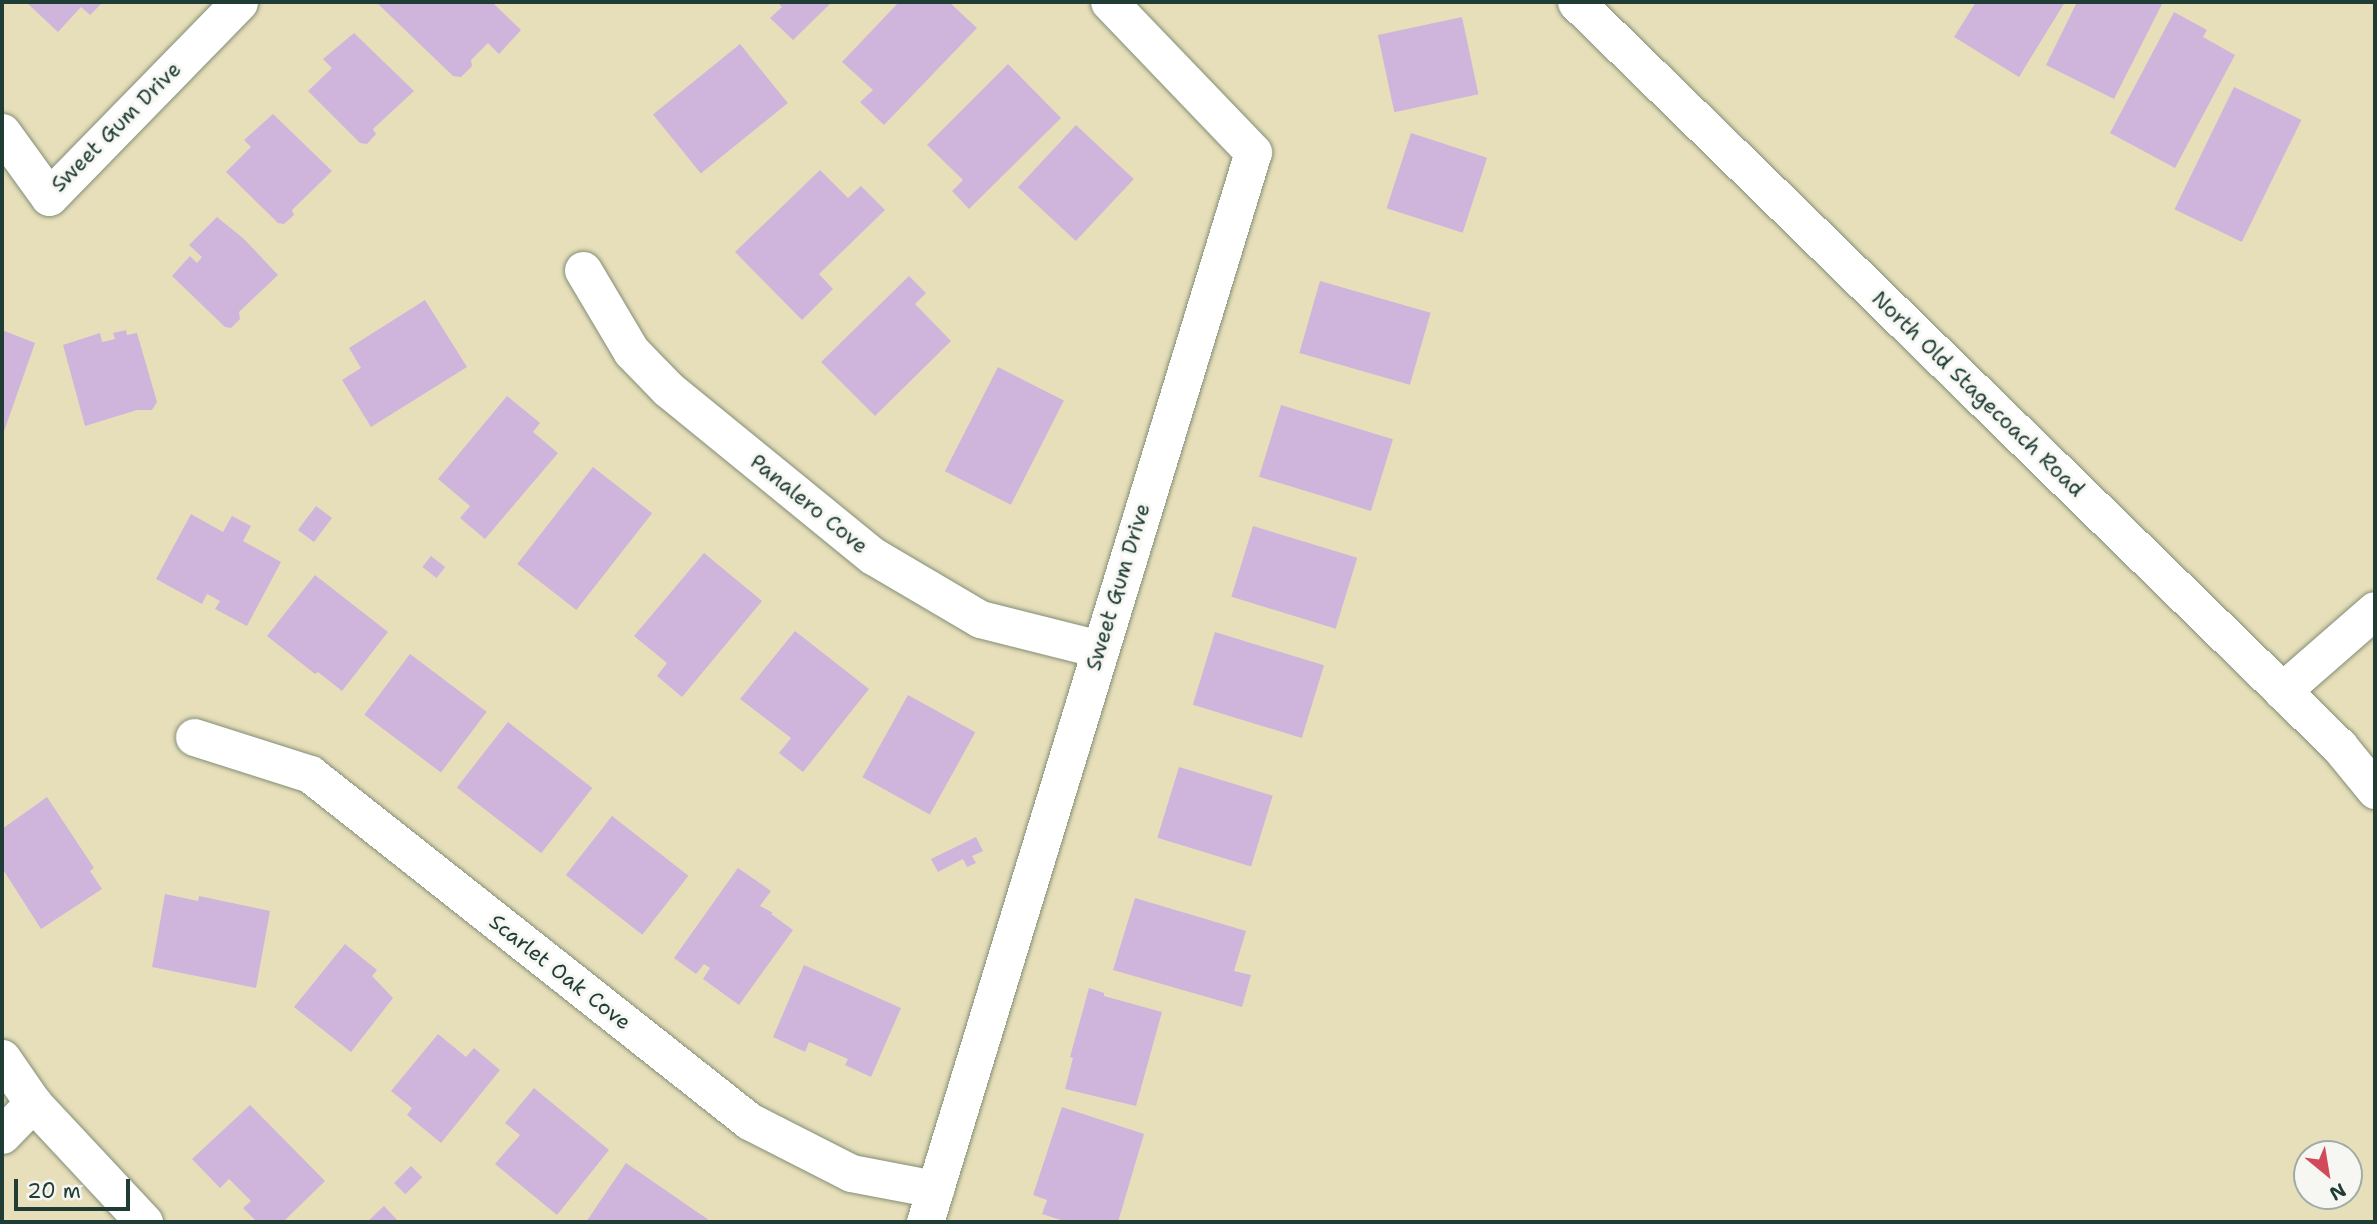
<!DOCTYPE html>
<html>
<head>
<meta charset="utf-8">
<style>
  body { margin:0 }
  #map { position:relative; width:2377px; height:1224px; overflow:hidden; background:#e7dfba; font-family:"Shantell Sans",sans-serif }
  div>[style] { position:absolute }
  [style*='--x'] { left:calc(var(--x)*1px); top:calc(var(--y)*1px); width:calc(var(--w)*1px); rotate:calc(var(--a)*1deg) }
  .building>* { inset:0; background:#cfb5dc; transform-origin:0 0 }
  .roads { filter:drop-shadow(0 0 2px #838e77) drop-shadow(0 0 2px #838e77) }
  .minor>* { height:37px; margin:-18.5px; padding:0 18.5px; transform-origin:18.5px; border-radius:18.5px; background:#fff }
  span { translate:-50% -50%; white-space:nowrap; text-align:center; line-height:1.15; -webkit-text-stroke:6px #f6f6f2; paint-order:stroke }
  .street-label { font-size:21px; color:#1f3d34 }
  .frame { position:absolute; inset:0; border:4px solid #1f3d34; pointer-events:none }
  .north { position:absolute; left:2293px; top:1140px; width:70px; height:70px; box-sizing:border-box; background:#f6f6f2; border:2px solid #a0aca6; border-radius:50%; rotate:150deg; font-size:19px; font-weight:700; line-height:28px; text-align:center; color:#1f3d34 }
  .north::after { content:''; display:block; margin:auto; width:24px; height:32px; background:#d1495b; clip-path:polygon(50% 0,100% 100%,50% 72%,0 100%) }
  .scale { position:absolute; left:14px; top:1179px; width:116px; height:32px; box-sizing:border-box; border:4px solid #1f3d34; border-top:0; padding-left:9px; font-size:21px; line-height:24px; white-space:nowrap; color:#1f3d34; -webkit-text-stroke:5px #f6f6f2; paint-order:stroke }
</style>
</head>
<body>
<div id="map">
  <div class="building">
    <i style="clip-path:polygon(26px 2px,103px 2px,90px 15px,81px 7px,58px 32px)"></i>
    <i style="clip-path:polygon(376px 2px,492px 2px,521px 30px,499px 54px,488px 43px,471px 60px,472px 66px,461px 77px,453px 76px)"></i>
    <i style="clip-path:polygon(777px 2px,832px 2px,793px 40px,770px 18px,782px 7px)"></i>
    <i style="clip-path:polygon(899px 2px,949px 2px,977px 28px,884px 125px,860px 102px,873px 90px,842px 62px)"></i>
    <i style="clip-path:polygon(1976px 2px,2065px 2px,2019px 77px,1954px 37px)"></i>
    <i style="clip-path:polygon(2077px 2px,2163px 2px,2114px 99px,2046px 65px)"></i>
    <i style="clip-path:polygon(2174px 12px,2207px 30px,2203px 37px,2235px 55px,2175px 168px,2110px 133px)"></i>
    <i style="left:1462px;top:17px;width:79px;height:86px;rotate:78deg"></i>
    <i style="clip-path:polygon(354px 33px,414px 91px,373px 129px,376px 134px,367px 144px,360px 143px,308px 91px,332px 68px,323px 59px)"></i>
    <i style="left:740px;top:44px;width:76px;height:112px;rotate:51deg"></i>
    <i style="clip-path:polygon(1008px 64px,1061px 118px,969px 209px,952px 191px,963px 180px,927px 145px)"></i>
    <i style="left:2234px;top:87px;width:75px;height:136px;rotate:26deg"></i>
    <i style="clip-path:polygon(273px 114px,332px 171px,292px 210px,294px 215px,284px 224px,278px 223px,226px 172px,251px 147px,244px 140px)"></i>
    <i style="left:1076px;top:125px;width:79px;height:85px;rotate:43deg"></i>
    <i style="left:1411px;top:133px;width:80px;height:79px;rotate:18deg"></i>
    <i style="clip-path:polygon(820px 170px,848px 198px,861px 186px,885px 210px,819px 274px,833px 289px,802px 320px,735px 252px)"></i>
    <i style="clip-path:polygon(217px 217px,244px 239px,278px 275px,239px 312px,240px 319px,231px 328px,225px 327px,172px 276px,190px 256px,197px 263px,202px 257px,189px 245px)"></i>
    <i style="clip-path:polygon(909px 276px,926px 293px,915px 304px,951px 341px,875px 416px,821px 362px)"></i>
    <i style="left:1320px;top:281px;width:115px;height:75px;rotate:16deg"></i>
    <i style="clip-path:polygon(425px 300px,467px 367px,371px 427px,342px 380px,361px 368px,349px 348px)"></i>
    <i style="clip-path:polygon(2px 330px,35px 343px,2px 437px)"></i>
    <i style="clip-path:polygon(126px 330px,127px 335px,137px 333px,157px 402px,152px 410px,137px 410px,85px 426px,63px 345px,100px 333px,102px 342px,115px 339px,113px 333px)"></i>
    <i style="left:998px;top:367px;width:74px;height:117px;rotate:27deg"></i>
    <i style="clip-path:polygon(507px 396px,540px 423px,533px 432px,558px 453px,485px 539px,460px 518px,470px 506px,438px 479px)"></i>
    <i style="left:1281px;top:405px;width:117px;height:75px;rotate:17deg"></i>
    <i style="left:593px;top:467px;width:75px;height:123px;rotate:38deg"></i>
    <i style="left:316px;top:506px;width:20px;height:30px;rotate:37deg"></i>
    <i style="clip-path:polygon(191px 514px,223px 532px,232px 516px,251px 526px,243px 541px,281px 562px,247px 626px,215px 609px,220px 601px,207px 594px,202px 604px,156px 579px)"></i>
    <i style="left:1253px;top:526px;width:109px;height:74px;rotate:17deg"></i>
    <i style="clip-path:polygon(704px 553px,762px 601px,682px 697px,657px 676px,667px 663px,634px 636px)"></i>
    <i style="left:431px;top:556px;width:18px;height:14px;rotate:38deg"></i>
    <i style="clip-path:polygon(315px 575px,388px 632px,342px 691px,318px 672px,315px 674px,267px 636px)"></i>
    <i style="clip-path:polygon(795px 631px,869px 689px,803px 772px,779px 753px,791px 738px,740px 699px)"></i>
    <i style="left:1215px;top:632px;width:114px;height:76px;rotate:17deg"></i>
    <i style="left:410px;top:654px;width:96px;height:76px;rotate:37deg"></i>
    <i style="left:908px;top:695px;width:77px;height:94px;rotate:29deg"></i>
    <i style="left:508px;top:722px;width:107px;height:83px;rotate:38deg"></i>
    <i style="left:1179px;top:767px;width:98px;height:74px;rotate:17deg"></i>
    <i style="clip-path:polygon(47px 797px,94px 868px,90px 871px,102px 889px,41px 929px,2px 868px,2px 829px)"></i>
    <i style="left:612px;top:816px;width:97px;height:75px;rotate:38deg"></i>
    <i style="clip-path:polygon(976px 837px,983px 851px,972px 856px,976px 863px,967px 867px,963px 859px,938px 872px,931px 859px)"></i>
    <i style="clip-path:polygon(738px 868px,771px 891px,760px 906px,773px 913px,771px 914px,793px 930px,739px 1005px,703px 979px,710px 968px,704px 964px,696px 974px,674px 958px)"></i>
    <i style="clip-path:polygon(165px 894px,198px 901px,199px 896px,270px 911px,256px 988px,152px 967px)"></i>
    <i style="clip-path:polygon(1135px 898px,1246px 931px,1234px 971px,1251px 975px,1242px 1007px,1113px 970px)"></i>
    <i style="clip-path:polygon(345px 944px,377px 970px,372px 976px,393px 998px,351px 1052px,294px 1007px)"></i>
    <i style="clip-path:polygon(804px 965px,901px 1008px,871px 1077px,845px 1065px,848px 1059px,809px 1042px,805px 1052px,773px 1037px)"></i>
    <i style="clip-path:polygon(1089px 988px,1104px 993px,1104px 996px,1162px 1012px,1136px 1106px,1065px 1089px,1073px 1058px,1070px 1057px)"></i>
    <i style="clip-path:polygon(438px 1034px,466px 1057px,474px 1048px,500px 1070px,441px 1143px,407px 1115px,412px 1108px,391px 1091px)"></i>
    <i style="clip-path:polygon(534px 1088px,609px 1150px,557px 1215px,495px 1164px,520px 1135px,505px 1123px)"></i>
    <i style="clip-path:polygon(250px 1105px,325px 1181px,283px 1222px,257px 1222px,243px 1208px,251px 1201px,229px 1179px,220px 1188px,192px 1159px)"></i>
    <i style="clip-path:polygon(1062px 1107px,1144px 1134px,1118px 1222px,1067px 1222px,1042px 1214px,1047px 1200px,1033px 1195px)"></i>
    <i style="clip-path:polygon(626px 1163px,700px 1214px,708px 1219px,706px 1222px,586px 1222px)"></i>
    <i style="left:411px;top:1166px;width:16px;height:24px;rotate:45deg"></i>
    <i style="clip-path:polygon(384px 1206px,399px 1222px,367px 1222px)"></i>
  </div>
  <div class="roads">
    <div class="minor">
      <i style="--x:1576;--y:2;--w:1066;--a:44.28"></i>
      <i style="--x:2339;--y:746;--w:57;--a:50.7"></i>
      <i style="--x:2;--y:132;--w:80;--a:54.1"></i>
      <i style="--x:49;--y:197;--w:272;--a:-45.7"></i>
      <i style="--x:583;--y:270;--w:94;--a:59.3"></i>
      <i style="--x:631;--y:351;--w:53;--a:45.8"></i>
      <i style="--x:668;--y:389;--w:264;--a:39.2"></i>
      <i style="--x:873;--y:556;--w:124;--a:30.5"></i>
      <i style="--x:980;--y:619;--w:123;--a:14.1"></i>
      <i style="--x:2282;--y:691;--w:123;--a:-41.1"></i>
      <i style="--x:194;--y:737;--w:122;--a:17.7"></i>
      <i style="--x:310;--y:774;--w:560;--a:38.32"></i>
      <i style="--x:749;--y:1121;--w:114;--a:27"></i>
      <i style="--x:851;--y:1173;--w:86;--a:10.8"></i>
      <i style="--x:2;--y:1058;--w:55;--a:55.4"></i>
      <i style="--x:33;--y:1103;--w:163;--a:47"></i>
      <i style="--x:2;--y:1135;--w:45;--a:-45.9"></i>
      <i style="--x:925;--y:1222;--w:1119;--a:-72.96"></i>
      <i style="--x:1253;--y:152;--w:208;--a:-133.8"></i>
    </div>
  </div>
  <div class="street-label">
    <span style="left:116px;top:127px;rotate:-45deg">Sweet Gum Drive</span>
    <span style="left:1978px;top:394px;rotate:44deg">North Old Stagecoach Road</span>
    <span style="left:809px;top:504px;rotate:39deg">Panalero Cove</span>
    <span style="left:1118px;top:587px;rotate:-73deg">Sweet Gum Drive</span>
    <span style="left:560px;top:972px;rotate:38deg">Scarlet Oak Cove</span>
  </div>
  <div class="frame"></div>
  <div class="north">N</div>
  <div class="scale">20 m</div>
</div>
</body>
</html>
